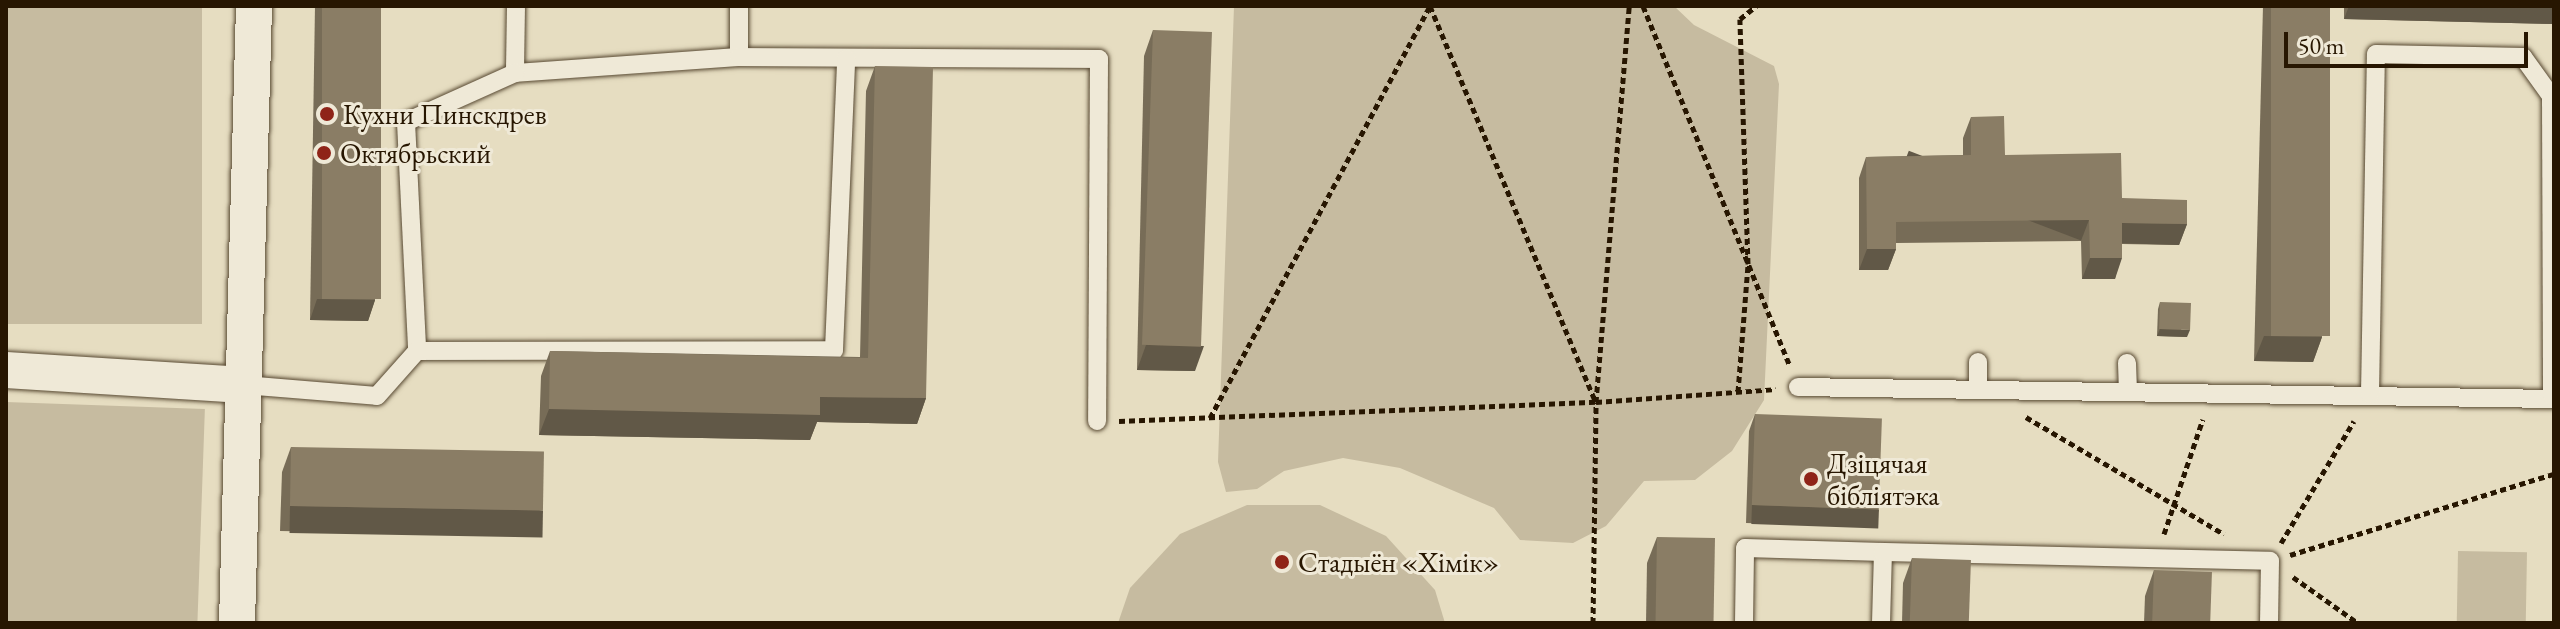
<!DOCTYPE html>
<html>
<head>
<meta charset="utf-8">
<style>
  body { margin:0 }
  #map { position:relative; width:2560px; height:629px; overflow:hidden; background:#e6ddc1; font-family:"EB Garamond",serif }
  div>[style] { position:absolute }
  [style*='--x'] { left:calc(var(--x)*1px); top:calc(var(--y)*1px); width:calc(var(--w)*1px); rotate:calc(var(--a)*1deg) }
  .green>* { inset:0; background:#c6bba0; transform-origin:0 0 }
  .path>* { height:5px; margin-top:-2.5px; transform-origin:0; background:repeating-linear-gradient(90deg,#271601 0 6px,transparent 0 10px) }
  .roads { filter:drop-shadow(0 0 2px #574831) drop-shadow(0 0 2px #574831) }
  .lane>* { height:18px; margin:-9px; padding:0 9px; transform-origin:9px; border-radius:9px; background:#efe9d7 }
  .street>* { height:36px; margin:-18px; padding:0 18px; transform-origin:18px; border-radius:18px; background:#efe9d7 }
  .wall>* { inset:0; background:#776c57 }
  .shaded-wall>* { inset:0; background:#615847; transform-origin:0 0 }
  .building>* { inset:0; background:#8a7d65; transform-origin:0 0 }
  .dots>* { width:22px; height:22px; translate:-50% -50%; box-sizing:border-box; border:4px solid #efe9d7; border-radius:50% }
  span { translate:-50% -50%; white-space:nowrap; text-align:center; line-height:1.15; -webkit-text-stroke:6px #efe9d7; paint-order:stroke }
  .poi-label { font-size:28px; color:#271601 }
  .left { translate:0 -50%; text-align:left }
  .frame { position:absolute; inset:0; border:8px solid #271601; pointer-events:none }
  .scale { position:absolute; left:2284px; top:32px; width:244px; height:36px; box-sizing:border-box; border:4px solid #271601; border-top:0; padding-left:10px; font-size:24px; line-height:28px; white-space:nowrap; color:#271601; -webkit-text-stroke:6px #efe9d7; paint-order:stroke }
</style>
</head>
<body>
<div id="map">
  <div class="green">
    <i style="left:6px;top:6px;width:196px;height:318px"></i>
    <i style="clip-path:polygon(1234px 6px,1674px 6px,1694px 25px,1774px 66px,1779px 84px,1764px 400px,1732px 451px,1695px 480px,1644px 481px,1606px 526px,1573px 543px,1520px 540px,1494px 508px,1400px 468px,1343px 458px,1284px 471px,1257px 489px,1226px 492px,1218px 462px)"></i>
    <i style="left:6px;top:402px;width:199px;height:221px;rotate:2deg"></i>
    <i style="clip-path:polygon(1247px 505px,1320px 505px,1386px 536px,1435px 590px,1445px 623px,1118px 623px,1130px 588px,1180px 534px)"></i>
    <i style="left:2458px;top:551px;width:69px;height:72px;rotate:1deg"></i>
  </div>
  <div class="path">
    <i style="--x:1430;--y:6;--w:428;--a:67.3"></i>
    <i style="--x:1643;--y:6;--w:387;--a:67.8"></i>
    <i style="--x:1738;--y:392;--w:128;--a:-85.5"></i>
    <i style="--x:1748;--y:264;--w:245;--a:-91.9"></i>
    <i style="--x:1740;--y:19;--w:21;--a:-39"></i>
    <i style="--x:2026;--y:417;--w:230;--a:30.6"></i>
    <i style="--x:1210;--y:418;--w:467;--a:-61.9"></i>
    <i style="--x:1119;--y:421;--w:477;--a:-2.3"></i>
    <i style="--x:1596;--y:402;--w:180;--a:-4.1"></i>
    <i style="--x:2164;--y:534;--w:121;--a:-71.3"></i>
    <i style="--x:2281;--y:543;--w:142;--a:-59.1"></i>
    <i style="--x:2290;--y:555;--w:276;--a:-17.1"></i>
    <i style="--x:2293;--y:577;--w:80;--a:35.3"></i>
    <i style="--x:1593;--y:623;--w:221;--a:-89.2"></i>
    <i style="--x:1596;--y:402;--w:397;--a:-85.2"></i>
  </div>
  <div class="roads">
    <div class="lane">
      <i style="--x:516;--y:6;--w:67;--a:90.9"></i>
      <i style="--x:515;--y:73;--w:225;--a:-4.1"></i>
      <i style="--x:739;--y:6;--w:51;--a:90"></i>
      <i style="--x:739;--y:57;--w:360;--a:0.3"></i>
      <i style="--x:1099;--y:59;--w:362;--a:90.3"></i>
      <i style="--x:515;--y:73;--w:120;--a:155.8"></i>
      <i style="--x:406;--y:122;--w:229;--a:87.2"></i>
      <i style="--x:417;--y:351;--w:417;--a:-0.1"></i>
      <i style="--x:834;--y:350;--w:292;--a:-87.6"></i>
      <i style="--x:1978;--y:362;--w:27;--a:90"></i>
      <i style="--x:2127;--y:363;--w:28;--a:88"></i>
      <i style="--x:244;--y:385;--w:133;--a:4.7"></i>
      <i style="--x:377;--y:396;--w:60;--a:-48.4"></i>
      <i style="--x:1798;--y:387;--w:756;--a:0.91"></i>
      <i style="--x:2370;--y:394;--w:340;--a:-89"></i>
      <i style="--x:2376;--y:54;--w:147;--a:1.2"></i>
      <i style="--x:2523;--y:57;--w:48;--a:54.3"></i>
      <i style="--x:2551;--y:96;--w:300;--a:89.8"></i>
      <i style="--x:1744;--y:623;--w:75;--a:-89.2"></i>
      <i style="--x:1745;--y:548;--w:138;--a:1.7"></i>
      <i style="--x:1881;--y:623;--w:71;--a:-88.4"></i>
      <i style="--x:1883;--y:552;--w:387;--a:1.3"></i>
      <i style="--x:2270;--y:561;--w:62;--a:90.9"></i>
    </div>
    <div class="street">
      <i style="--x:6;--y:370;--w:238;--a:3.6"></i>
      <i style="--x:237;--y:623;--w:617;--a:-88.42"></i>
    </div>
  </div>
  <div class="wall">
    <i style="clip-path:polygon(315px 6px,381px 6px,375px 300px,368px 321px,310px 320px)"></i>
    <i style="clip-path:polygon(2263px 6px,2330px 6px,2322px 337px,2313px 362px,2254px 361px)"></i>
    <i style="clip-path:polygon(2344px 6px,2554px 6px,2554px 24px,2344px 19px)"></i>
    <i style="clip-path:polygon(1153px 30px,1195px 371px,1137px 370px,1144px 56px)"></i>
    <i style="clip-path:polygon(875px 66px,926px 398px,917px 424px,817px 422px,810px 440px,539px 435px,541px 376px,550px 351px,860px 357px,866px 91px)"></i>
    <i style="clip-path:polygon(1971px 117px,2005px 155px,2122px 198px,2187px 224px,2179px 245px,2122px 244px,2115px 279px,2082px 279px,2081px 241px,1896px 243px,1896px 249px,1888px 270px,1859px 270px,1859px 178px,1866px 157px,1963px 155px,1963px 138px)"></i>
    <i style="clip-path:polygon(2160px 302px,2187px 337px,2157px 336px,2158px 309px)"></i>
    <i style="clip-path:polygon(1755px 414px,1879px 510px,1872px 527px,1746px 523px,1749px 431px)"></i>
    <i style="clip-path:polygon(291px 447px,543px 511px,534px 536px,280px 531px,282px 472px)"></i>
    <i style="clip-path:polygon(1657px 537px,1713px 623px,1646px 623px,1647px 563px)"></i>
    <i style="clip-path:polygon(1912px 558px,1969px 623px,1902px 623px,1903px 583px)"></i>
    <i style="clip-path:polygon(2154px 570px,2211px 623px,2144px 623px,2145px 596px)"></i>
  </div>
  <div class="shaded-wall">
    <i style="clip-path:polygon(2349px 6px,2554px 6px,2554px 24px,2344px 19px)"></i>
    <i style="left:2089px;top:220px;width:22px;height:193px;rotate:111deg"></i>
    <i style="clip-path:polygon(2122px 223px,2187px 224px,2179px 245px,2114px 243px)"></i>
    <i style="clip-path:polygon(1867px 249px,1896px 249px,1888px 270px,1859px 270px)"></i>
    <i style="clip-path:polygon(2090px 258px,2122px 258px,2115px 279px,2082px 279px)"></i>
    <i style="clip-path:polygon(317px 299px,375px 300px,368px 321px,310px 320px)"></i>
    <i style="clip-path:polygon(2160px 329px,2190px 330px,2187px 337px,2157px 336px)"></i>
    <i style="clip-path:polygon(2264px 336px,2322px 337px,2313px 362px,2254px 361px)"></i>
    <i style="clip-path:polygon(1146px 345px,1204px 346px,1195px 371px,1137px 370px)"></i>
    <i style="clip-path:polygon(820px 397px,926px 398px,917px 424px,817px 422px,810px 440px,539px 435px,549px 409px)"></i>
    <i style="left:1752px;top:505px;width:127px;height:19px;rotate:2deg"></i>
    <i style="left:290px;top:506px;width:253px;height:27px;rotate:1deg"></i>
  </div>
  <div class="building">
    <i style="left:322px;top:6px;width:59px;height:293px"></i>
    <i style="left:2271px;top:6px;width:59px;height:330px"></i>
    <i style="left:1153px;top:30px;width:59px;height:315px;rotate:2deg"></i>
    <i style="clip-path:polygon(875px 66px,933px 67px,926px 398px,820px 397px,820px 415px,549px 409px,550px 351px,868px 358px)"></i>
    <i style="clip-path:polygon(2004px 116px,2005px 155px,2121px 153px,2122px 198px,2187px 200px,2187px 224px,2122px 223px,2122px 258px,2090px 258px,2089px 220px,1896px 222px,1896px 249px,1867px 249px,1866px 157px,1971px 155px,1971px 117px)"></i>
    <i style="left:2160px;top:302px;width:31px;height:27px;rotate:2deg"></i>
    <i style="left:1755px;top:414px;width:127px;height:91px;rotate:2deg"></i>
    <i style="left:291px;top:447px;width:253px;height:59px;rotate:1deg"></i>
    <i style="left:1657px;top:537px;width:58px;height:86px;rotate:1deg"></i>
    <i style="left:1912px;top:558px;width:59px;height:65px;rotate:2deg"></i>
    <i style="left:2154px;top:570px;width:58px;height:53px;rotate:2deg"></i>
  </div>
  <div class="dots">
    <i style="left:327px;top:114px;background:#8f2418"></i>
    <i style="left:324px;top:153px;background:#8f2418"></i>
    <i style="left:1811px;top:479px;background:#8f2418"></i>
    <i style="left:1282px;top:562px;background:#8f2418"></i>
  </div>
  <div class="poi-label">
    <span class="left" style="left:343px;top:114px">Кухни Пинскдрев</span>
    <span class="left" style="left:340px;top:153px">Октябрьский</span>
    <span class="left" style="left:1827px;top:479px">Дзіцячая<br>бібліятэка</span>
    <span class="left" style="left:1298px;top:562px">Стадыён «Хімік»</span>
  </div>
  <div class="frame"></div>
  <div class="scale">50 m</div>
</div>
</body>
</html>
